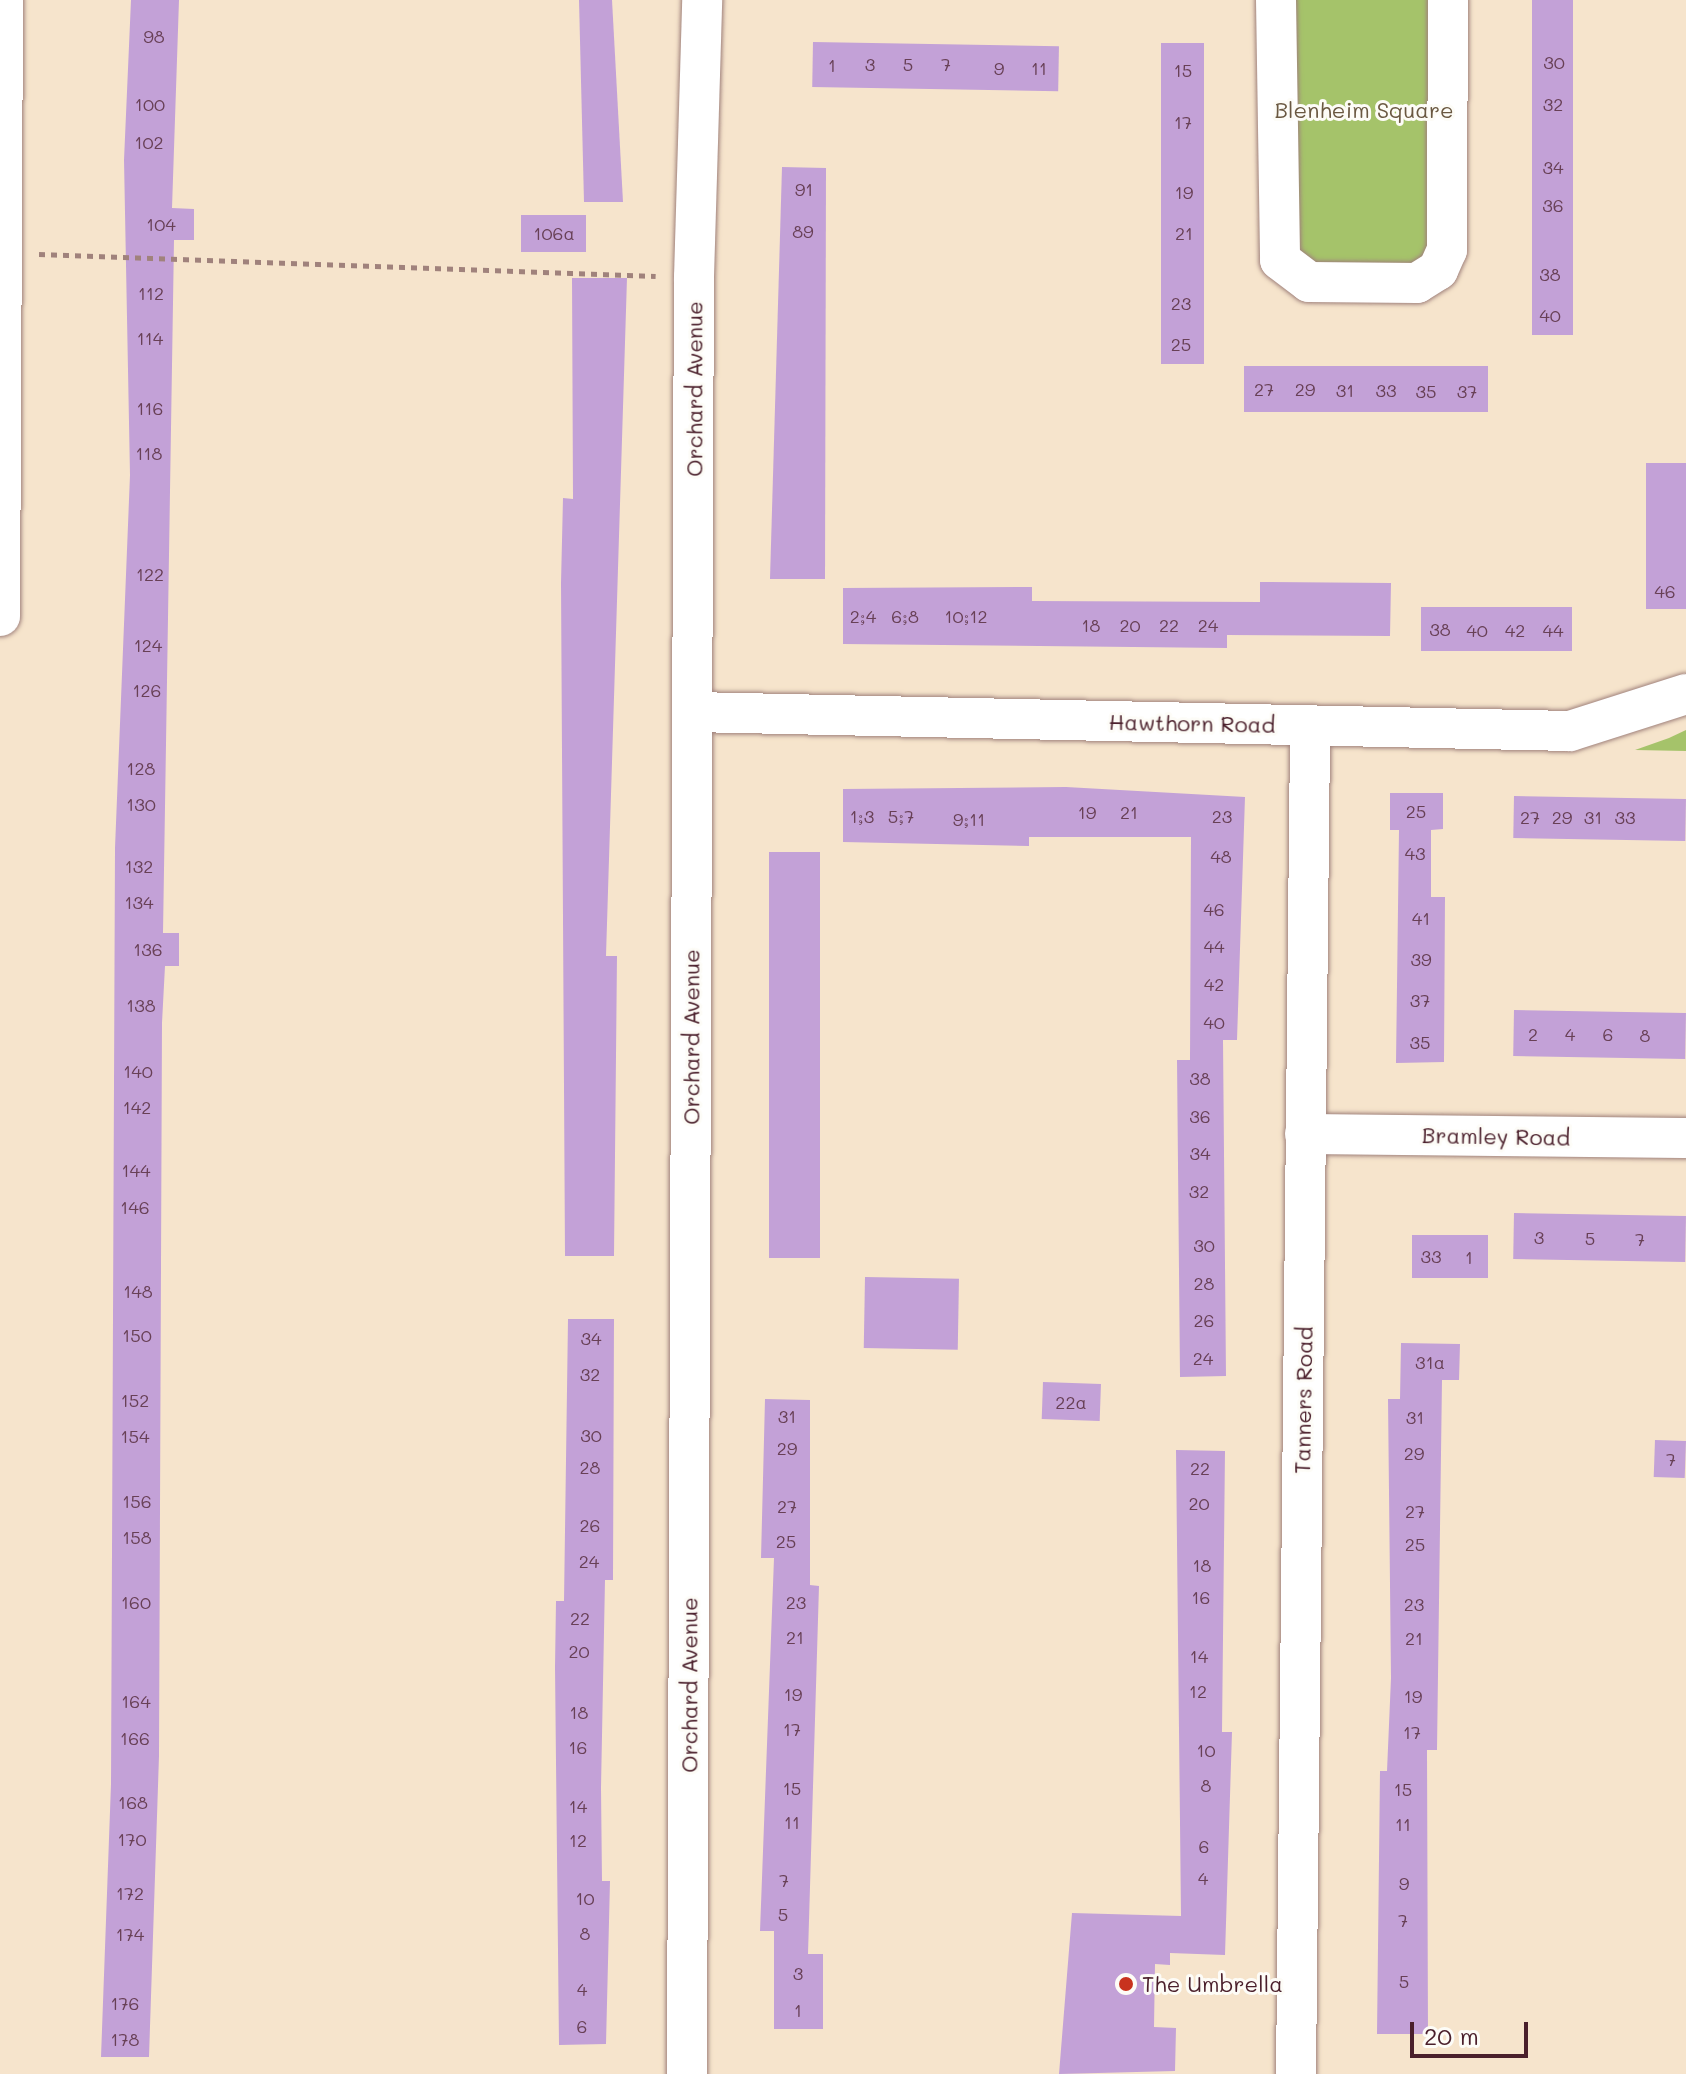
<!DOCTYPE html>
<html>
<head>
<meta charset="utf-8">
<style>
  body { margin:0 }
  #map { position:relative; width:1686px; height:2074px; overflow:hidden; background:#f6e4cc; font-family:Mali,sans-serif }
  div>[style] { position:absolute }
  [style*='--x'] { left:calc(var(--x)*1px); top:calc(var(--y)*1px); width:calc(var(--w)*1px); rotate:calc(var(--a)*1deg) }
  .green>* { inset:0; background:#a5c36a }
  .building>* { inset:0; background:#c3a1d7; transform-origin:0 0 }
  .path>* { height:5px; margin-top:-2.5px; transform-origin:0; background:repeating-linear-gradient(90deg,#a0827c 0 6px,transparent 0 12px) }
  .roads { filter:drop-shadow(0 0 2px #a0827c) drop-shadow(0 0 2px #a0827c) }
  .minor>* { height:40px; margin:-20px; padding:0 20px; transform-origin:20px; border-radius:20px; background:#fff }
  .dots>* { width:22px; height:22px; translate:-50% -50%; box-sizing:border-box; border:4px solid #fdfcf7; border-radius:50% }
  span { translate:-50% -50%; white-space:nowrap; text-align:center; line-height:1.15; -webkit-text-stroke:6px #fdfcf7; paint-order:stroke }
  .number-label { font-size:18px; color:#684056 }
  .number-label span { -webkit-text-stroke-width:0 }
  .park-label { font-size:22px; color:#6a5841 }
  .street-label { font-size:22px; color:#4a1f2b }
  .poi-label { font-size:22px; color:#4a1f2b }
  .left { translate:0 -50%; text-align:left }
  .scale { position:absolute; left:1410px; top:2022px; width:118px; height:36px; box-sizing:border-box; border:4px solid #4a1f2b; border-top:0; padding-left:10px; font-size:24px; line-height:28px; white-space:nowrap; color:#4a1f2b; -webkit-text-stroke:6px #fdfcf7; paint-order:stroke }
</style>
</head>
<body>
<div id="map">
  <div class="green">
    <i style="clip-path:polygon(1276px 0,1448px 0,1445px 262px,1298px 277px)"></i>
    <i style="clip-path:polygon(1686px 730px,1686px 751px,1635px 750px,1669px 738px)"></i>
  </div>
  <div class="building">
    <i style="clip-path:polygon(131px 0,179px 0,172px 208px,194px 209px,194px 240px,174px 240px,163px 933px,179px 933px,179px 966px,165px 966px,162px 1023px,159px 1756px,149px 2057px,101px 2057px,111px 1784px,115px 848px,130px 475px,124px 160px)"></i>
    <i style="clip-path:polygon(579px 0,612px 0,623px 202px,584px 202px)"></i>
    <i style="left:1532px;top:0;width:41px;height:335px"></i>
    <i style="left:813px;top:42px;width:246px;height:45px;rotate:1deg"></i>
    <i style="left:1204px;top:43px;width:321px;height:43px;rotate:90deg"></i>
    <i style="clip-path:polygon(782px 167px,826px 168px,825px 579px,770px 579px)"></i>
    <i style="left:521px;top:215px;width:65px;height:37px"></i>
    <i style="clip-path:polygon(572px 278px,627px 278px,606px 956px,617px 956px,614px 1256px,565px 1256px,561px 583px,563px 498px,573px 499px)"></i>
    <i style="left:1244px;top:366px;width:244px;height:46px"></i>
    <i style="left:1646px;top:463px;width:40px;height:146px"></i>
    <i style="clip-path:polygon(1260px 582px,1391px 583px,1390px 636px,1227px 635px,1227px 648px,843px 644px,843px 588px,1032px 587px,1032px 601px,1260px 602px)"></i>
    <i style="left:1421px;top:607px;width:151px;height:44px"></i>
    <i style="clip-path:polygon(1066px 787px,1245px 797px,1237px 1040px,1223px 1040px,1226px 1376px,1180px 1377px,1177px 1060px,1190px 1060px,1191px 837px,1029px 837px,1029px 846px,843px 842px,843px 789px)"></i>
    <i style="clip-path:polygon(1390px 793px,1443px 793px,1443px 829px,1431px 830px,1431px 897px,1445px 897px,1444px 1062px,1396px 1063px,1399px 830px,1390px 830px)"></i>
    <i style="left:1514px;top:796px;width:172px;height:42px;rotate:1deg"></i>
    <i style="left:769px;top:852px;width:51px;height:406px"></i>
    <i style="left:1514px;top:1010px;width:172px;height:46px;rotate:1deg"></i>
    <i style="left:1514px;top:1213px;width:172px;height:46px;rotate:1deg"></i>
    <i style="left:1412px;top:1235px;width:76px;height:43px"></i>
    <i style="left:865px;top:1277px;width:94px;height:71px;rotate:1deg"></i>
    <i style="clip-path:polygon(568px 1319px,614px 1319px,613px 1580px,605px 1580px,601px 1788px,602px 1881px,610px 1881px,606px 2044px,559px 2045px,555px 1667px,556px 1601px,564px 1601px)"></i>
    <i style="clip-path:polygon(1401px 1343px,1460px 1344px,1459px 1380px,1442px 1380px,1437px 1750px,1427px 1750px,1428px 2034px,1377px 2034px,1380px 1771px,1387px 1771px,1391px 1678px,1388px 1399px,1400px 1399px)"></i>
    <i style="left:1043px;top:1382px;width:58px;height:37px;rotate:2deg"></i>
    <i style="clip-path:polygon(765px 1399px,810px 1400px,810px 1585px,819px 1586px,808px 1954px,823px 1954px,823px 2029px,774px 2029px,774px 1931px,760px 1931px,774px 1558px,761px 1558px)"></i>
    <i style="left:1655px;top:1440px;width:31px;height:37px;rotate:2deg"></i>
    <i style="clip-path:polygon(1176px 1450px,1225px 1451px,1222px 1732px,1232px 1732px,1225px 1955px,1170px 1953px,1170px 1965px,1155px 1964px,1154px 2027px,1176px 2028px,1175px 2071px,1059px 2074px,1072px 1913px,1181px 1916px)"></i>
  </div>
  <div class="path">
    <i style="--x:39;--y:254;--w:617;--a:2.04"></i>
  </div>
  <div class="roads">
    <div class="minor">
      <i style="--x:1276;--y:0;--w:260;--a:89.1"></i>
      <i style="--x:1280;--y:260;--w:36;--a:37"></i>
      <i style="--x:1309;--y:282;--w:108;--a:0.5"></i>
      <i style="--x:1417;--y:283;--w:25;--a:-32"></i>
      <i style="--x:1438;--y:270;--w:22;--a:-66"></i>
      <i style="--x:1447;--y:250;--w:250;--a:-89.8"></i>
      <i style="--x:0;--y:616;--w:616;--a:-89.72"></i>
      <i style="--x:693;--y:712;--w:877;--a:1.24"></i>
      <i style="--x:1570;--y:731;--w:122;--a:-17.7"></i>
      <i style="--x:1305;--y:1134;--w:381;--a:0.6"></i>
      <i style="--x:687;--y:2074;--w:1797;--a:-89.78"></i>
      <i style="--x:694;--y:277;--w:277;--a:-88.3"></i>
      <i style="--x:1296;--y:2074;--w:1348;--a:-89.4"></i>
    </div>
  </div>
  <div class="dots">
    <i style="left:1126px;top:1984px;background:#c8321e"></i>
  </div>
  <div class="number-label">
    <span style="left:154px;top:36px">98</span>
    <span style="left:1554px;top:62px">30</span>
    <span style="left:870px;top:64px">3</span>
    <span style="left:908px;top:64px">5</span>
    <span style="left:946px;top:64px">7</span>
    <span style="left:832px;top:65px">1</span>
    <span style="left:999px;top:68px">9</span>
    <span style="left:1039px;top:68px">11</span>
    <span style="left:1183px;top:70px">15</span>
    <span style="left:150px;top:104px">100</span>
    <span style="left:1553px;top:104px">32</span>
    <span style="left:1183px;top:122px">17</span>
    <span style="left:149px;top:142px">102</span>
    <span style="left:1553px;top:167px">34</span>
    <span style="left:804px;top:189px">91</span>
    <span style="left:1184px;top:192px">19</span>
    <span style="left:1553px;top:205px">36</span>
    <span style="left:161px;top:224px">104</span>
    <span style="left:803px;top:231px">89</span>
    <span style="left:554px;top:233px">106a</span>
    <span style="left:1184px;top:233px">21</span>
    <span style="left:1550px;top:274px">38</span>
    <span style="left:151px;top:293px">112</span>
    <span style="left:1181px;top:303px">23</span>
    <span style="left:1550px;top:315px">40</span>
    <span style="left:150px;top:338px">114</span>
    <span style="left:1181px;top:344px">25</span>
    <span style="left:1264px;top:389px">27</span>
    <span style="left:1305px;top:389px">29</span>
    <span style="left:1345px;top:390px">31</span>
    <span style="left:1386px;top:390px">33</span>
    <span style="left:1426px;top:391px">35</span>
    <span style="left:1467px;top:391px">37</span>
    <span style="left:150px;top:408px">116</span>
    <span style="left:149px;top:453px">118</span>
    <span style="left:150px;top:574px">122</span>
    <span style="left:1665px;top:591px">46</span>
    <span style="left:863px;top:616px">2;4</span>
    <span style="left:905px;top:616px">6;8</span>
    <span style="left:966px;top:616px">10;12</span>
    <span style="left:1091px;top:625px">18</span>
    <span style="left:1130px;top:625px">20</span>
    <span style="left:1169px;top:625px">22</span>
    <span style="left:1208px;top:625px">24</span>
    <span style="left:1440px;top:629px">38</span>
    <span style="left:1477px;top:630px">40</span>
    <span style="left:1515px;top:630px">42</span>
    <span style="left:1553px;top:630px">44</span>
    <span style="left:148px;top:645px">124</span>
    <span style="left:147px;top:690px">126</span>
    <span style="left:141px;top:768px">128</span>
    <span style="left:141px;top:804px">130</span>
    <span style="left:1416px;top:811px">25</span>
    <span style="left:1087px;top:812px">19</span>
    <span style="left:1129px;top:812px">21</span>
    <span style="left:862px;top:816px">1;3</span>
    <span style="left:901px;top:816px">5;7</span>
    <span style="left:1222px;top:816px">23</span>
    <span style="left:1530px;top:817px">27</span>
    <span style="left:1562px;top:817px">29</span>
    <span style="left:1593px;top:817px">31</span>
    <span style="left:1625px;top:817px">33</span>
    <span style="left:969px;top:819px">9;11</span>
    <span style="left:1415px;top:853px">43</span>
    <span style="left:1221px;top:856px">48</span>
    <span style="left:139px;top:866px">132</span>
    <span style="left:139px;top:902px">134</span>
    <span style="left:1214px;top:909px">46</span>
    <span style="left:1421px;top:918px">41</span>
    <span style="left:1214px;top:946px">44</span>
    <span style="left:148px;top:949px">136</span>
    <span style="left:1421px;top:959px">39</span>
    <span style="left:1214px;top:984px">42</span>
    <span style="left:1420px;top:1000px">37</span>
    <span style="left:141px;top:1005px">138</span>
    <span style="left:1214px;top:1022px">40</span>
    <span style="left:1533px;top:1034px">2</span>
    <span style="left:1570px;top:1034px">4</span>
    <span style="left:1608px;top:1034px">6</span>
    <span style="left:1645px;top:1035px">8</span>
    <span style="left:1420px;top:1042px">35</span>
    <span style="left:138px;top:1071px">140</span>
    <span style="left:1200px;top:1078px">38</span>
    <span style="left:137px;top:1107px">142</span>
    <span style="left:1200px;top:1116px">36</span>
    <span style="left:1200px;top:1153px">34</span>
    <span style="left:136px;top:1170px">144</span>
    <span style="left:1199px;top:1191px">32</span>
    <span style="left:135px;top:1207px">146</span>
    <span style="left:1539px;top:1237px">3</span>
    <span style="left:1590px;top:1238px">5</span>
    <span style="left:1640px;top:1239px">7</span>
    <span style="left:1204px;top:1245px">30</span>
    <span style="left:1431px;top:1256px">33</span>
    <span style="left:1469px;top:1257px">1</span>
    <span style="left:1204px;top:1283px">28</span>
    <span style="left:138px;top:1291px">148</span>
    <span style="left:1204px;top:1320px">26</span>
    <span style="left:137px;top:1335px">150</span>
    <span style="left:591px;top:1338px">34</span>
    <span style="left:1203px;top:1358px">24</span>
    <span style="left:1430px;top:1362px">31a</span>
    <span style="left:590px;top:1374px">32</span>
    <span style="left:135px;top:1400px">152</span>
    <span style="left:1071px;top:1402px">22a</span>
    <span style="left:787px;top:1416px">31</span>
    <span style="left:1415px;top:1417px">31</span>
    <span style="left:591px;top:1435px">30</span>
    <span style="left:135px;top:1436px">154</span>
    <span style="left:787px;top:1448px">29</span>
    <span style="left:1414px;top:1453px">29</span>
    <span style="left:1671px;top:1459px">7</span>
    <span style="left:590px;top:1467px">28</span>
    <span style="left:1200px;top:1468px">22</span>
    <span style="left:137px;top:1501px">156</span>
    <span style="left:1199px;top:1503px">20</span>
    <span style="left:787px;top:1506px">27</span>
    <span style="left:1415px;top:1511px">27</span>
    <span style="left:590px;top:1525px">26</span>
    <span style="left:137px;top:1537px">158</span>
    <span style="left:786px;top:1541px">25</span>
    <span style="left:1415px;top:1544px">25</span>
    <span style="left:589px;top:1561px">24</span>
    <span style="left:1202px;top:1565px">18</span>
    <span style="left:1201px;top:1597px">16</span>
    <span style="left:136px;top:1602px">160</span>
    <span style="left:796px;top:1602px">23</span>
    <span style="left:1414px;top:1604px">23</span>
    <span style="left:580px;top:1618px">22</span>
    <span style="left:795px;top:1637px">21</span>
    <span style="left:1414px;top:1638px">21</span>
    <span style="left:579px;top:1651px">20</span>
    <span style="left:1199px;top:1656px">14</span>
    <span style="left:1198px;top:1691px">12</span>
    <span style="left:793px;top:1694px">19</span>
    <span style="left:1413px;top:1696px">19</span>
    <span style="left:136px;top:1701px">164</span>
    <span style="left:579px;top:1712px">18</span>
    <span style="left:792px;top:1729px">17</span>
    <span style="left:1412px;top:1732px">17</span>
    <span style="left:135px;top:1738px">166</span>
    <span style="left:578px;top:1747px">16</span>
    <span style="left:1206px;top:1750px">10</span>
    <span style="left:1206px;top:1785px">8</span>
    <span style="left:792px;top:1788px">15</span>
    <span style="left:1403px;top:1789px">15</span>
    <span style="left:133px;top:1802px">168</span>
    <span style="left:578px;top:1806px">14</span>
    <span style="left:792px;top:1822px">11</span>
    <span style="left:1403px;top:1824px">11</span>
    <span style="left:132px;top:1839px">170</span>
    <span style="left:578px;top:1840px">12</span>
    <span style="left:1204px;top:1846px">6</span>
    <span style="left:1203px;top:1878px">4</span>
    <span style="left:784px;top:1880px">7</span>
    <span style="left:1404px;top:1883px">9</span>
    <span style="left:130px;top:1893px">172</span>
    <span style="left:585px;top:1898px">10</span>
    <span style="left:783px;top:1914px">5</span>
    <span style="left:1403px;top:1920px">7</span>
    <span style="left:585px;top:1933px">8</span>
    <span style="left:130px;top:1934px">174</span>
    <span style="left:798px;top:1973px">3</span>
    <span style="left:1404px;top:1981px">5</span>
    <span style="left:582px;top:1989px">4</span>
    <span style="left:125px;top:2003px">176</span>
    <span style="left:798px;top:2010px">1</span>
    <span style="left:582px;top:2026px">6</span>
    <span style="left:125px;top:2039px">178</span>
  </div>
  <div class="park-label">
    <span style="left:1364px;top:110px">Blenheim Square</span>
  </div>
  <div class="street-label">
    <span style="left:694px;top:389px;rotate:-90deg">Orchard Avenue</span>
    <span style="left:1192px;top:723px;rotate:1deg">Hawthorn Road</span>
    <span style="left:691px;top:1037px;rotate:-90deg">Orchard Avenue</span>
    <span style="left:1496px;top:1136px;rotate:1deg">Bramley Road</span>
    <span style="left:1303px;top:1400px;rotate:-89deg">Tanners Road</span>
    <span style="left:689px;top:1685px;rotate:-90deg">Orchard Avenue</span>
  </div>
  <div class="poi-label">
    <span class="left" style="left:1142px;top:1984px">The Umbrella</span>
  </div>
  <div class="scale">20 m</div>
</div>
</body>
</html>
